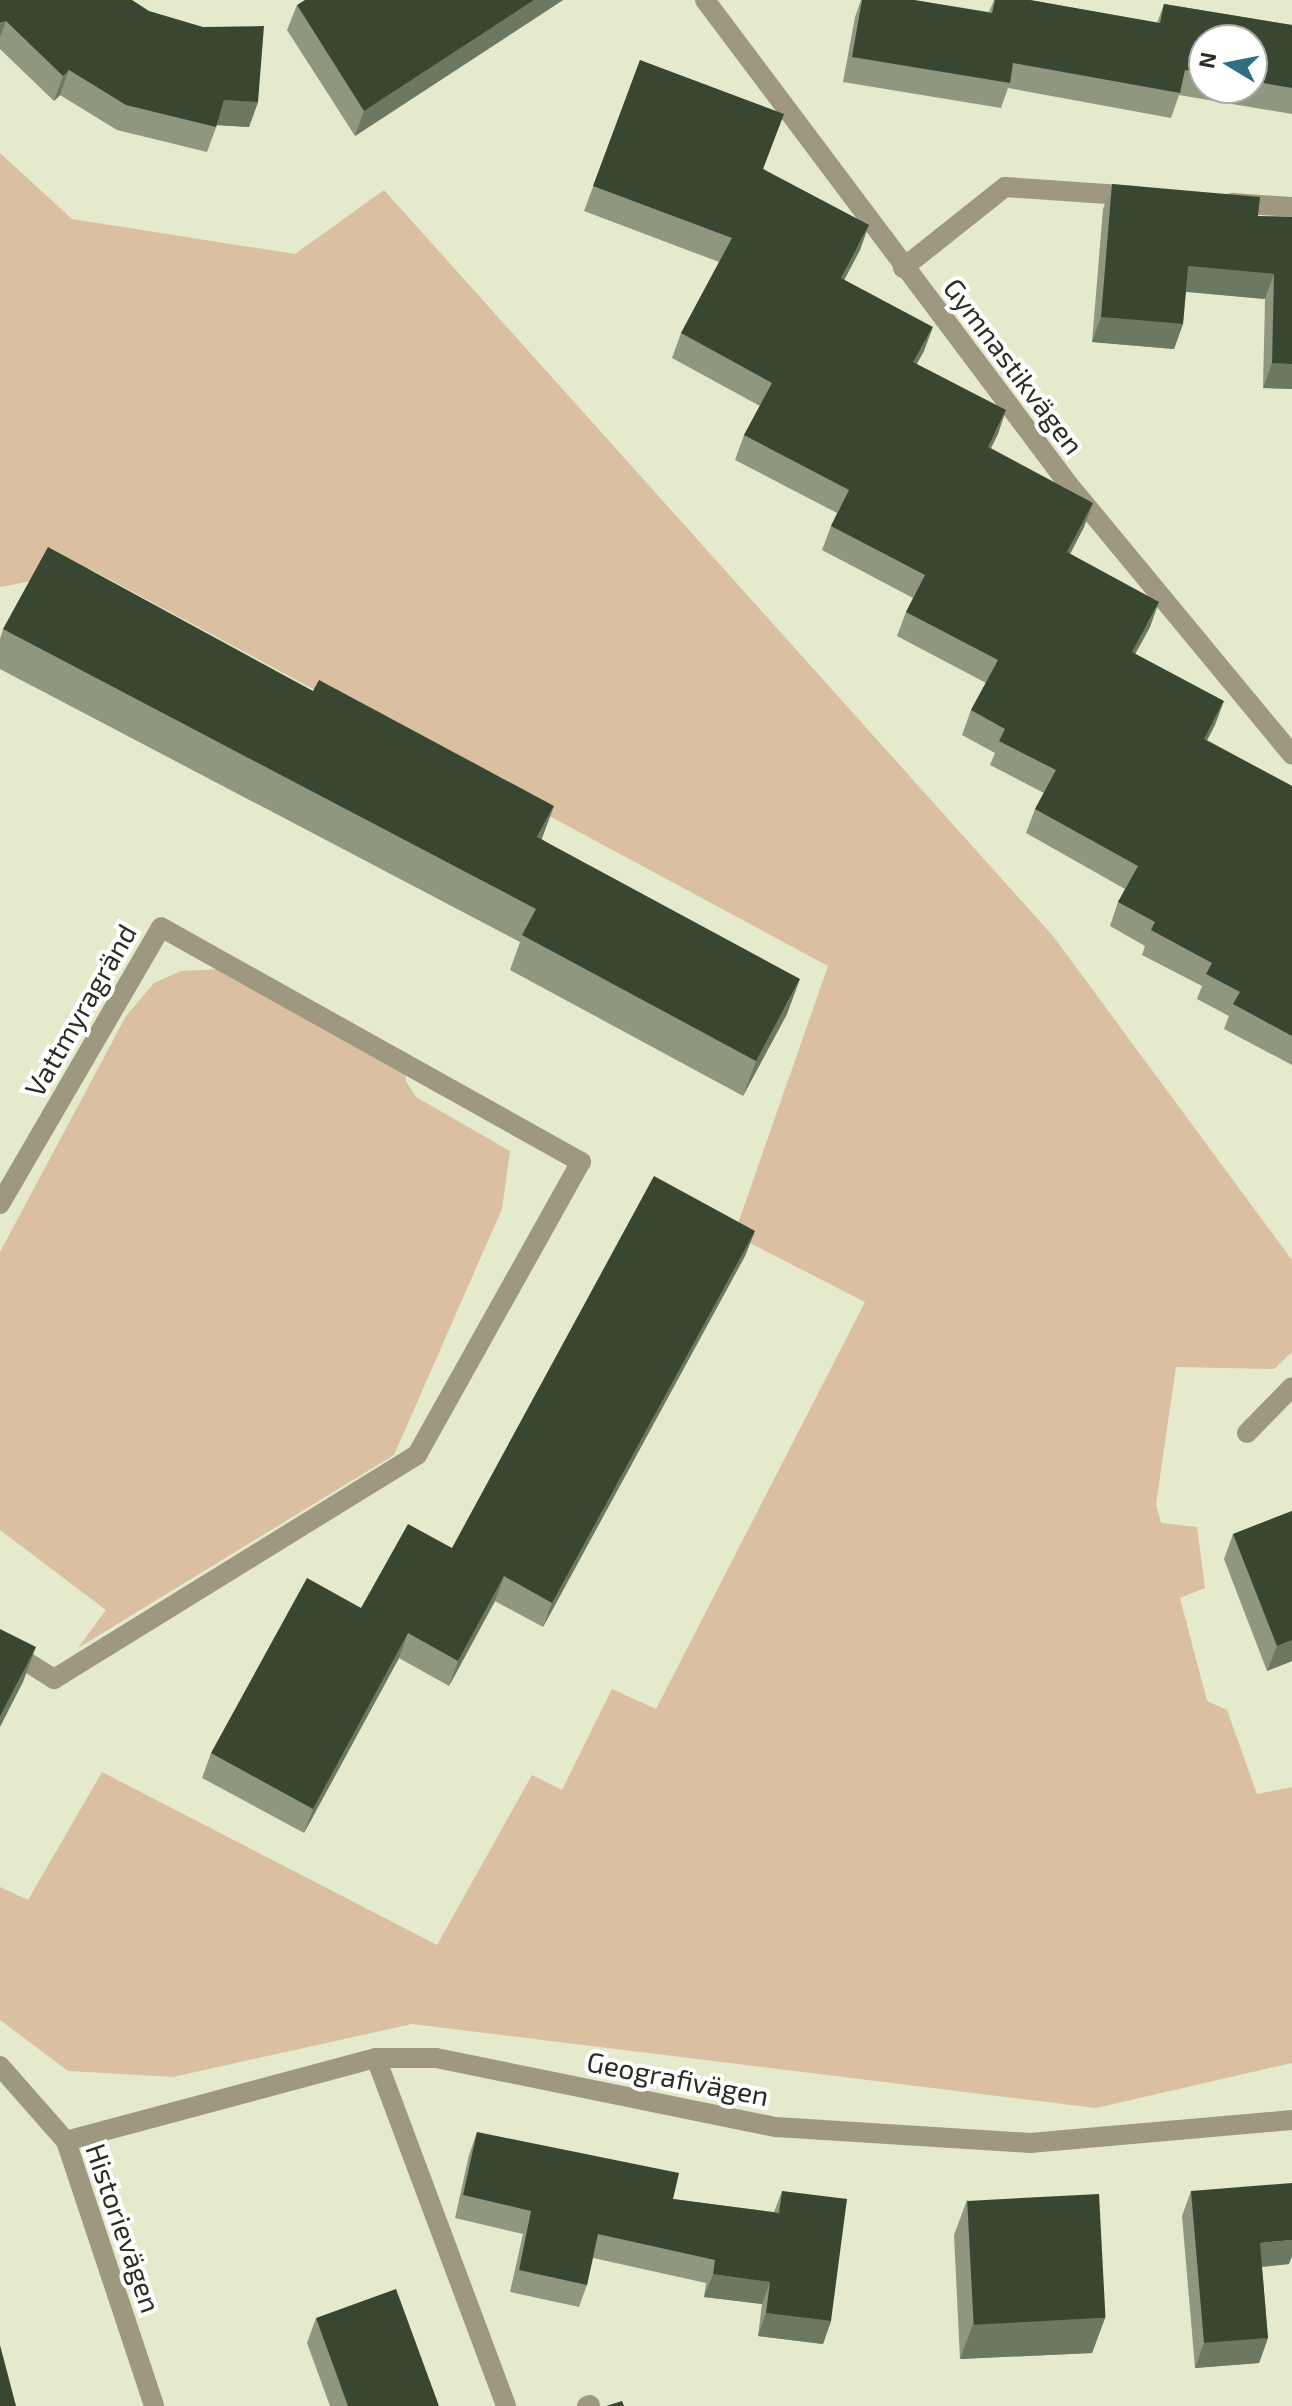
<!DOCTYPE html>
<html>
<head>
<meta charset="utf-8">
<style>
  body { margin:0 }
  #map { position:relative; width:1292px; height:2406px; overflow:hidden; background:#e5eacc; font-family:"Exo 2",sans-serif }
  div>[style] { position:absolute }
  [style*='--x'] { left:calc(var(--x)*1px); top:calc(var(--y)*1px); width:calc(var(--w)*1px); rotate:calc(var(--a)*1deg) }
  .green>* { inset:0; background:#dac0a1 }
  .lane>* { height:20px; margin:-10px; padding:0 10px; transform-origin:10px; border-radius:10px; background:#9f9881 }
  .street>* { height:20px; margin:-10px; padding:0 10px; transform-origin:10px; border-radius:10px; background:#9f9881 }
  .wall>* { inset:0; background:#8f987f }
  .shaded-wall>* { inset:0; background:#6d7860 }
  .building>* { inset:0; background:#394732; transform-origin:0 0 }
  span { translate:-50% -50%; white-space:nowrap; text-align:center; line-height:1.15; -webkit-text-stroke:8px #fff; paint-order:stroke }
  .street-label { font-size:28px; color:#2b2d22 }
  .north { position:absolute; left:1188px; top:24px; width:80px; height:80px; box-sizing:border-box; background:#fff; border:2px solid #aaaba7; border-radius:50%; rotate:280deg; font-size:22px; font-weight:700; line-height:32px; text-align:center; color:#2b2d22 }
  .north::after { content:''; display:block; margin:auto; width:28px; height:36px; background:#2f6f83; clip-path:polygon(50% 0,100% 100%,50% 72%,0 100%) }
</style>
</head>
<body>
<div id="map">
  <div class="green">
    <i style="clip-path:polygon(0 153px,72px 219px,295px 254px,384px 190px,1053px 936px,1292px 1260px,1292px 1352px,1274px 1369px,1176px 1367px,1156px 1504px,1161px 1523px,1197px 1527px,1205px 1588px,1180px 1598px,1207px 1701px,1227px 1710px,1257px 1794px,1292px 1787px,1292px 2063px,1096px 2108px,412px 2024px,173px 2077px,68px 2071px,0 2020px,0 1887px,28px 1900px,102px 1772px,437px 1945px,532px 1775px,562px 1790px,612px 1689px,656px 1709px,865px 1302px,734px 1235px,828px 966px,92px 570px,0 587px)"></i>
    <i style="clip-path:polygon(221px 969px,404px 1059px,406px 1081px,416px 1097px,510px 1151px,502px 1209px,394px 1455px,78px 1648px,106px 1610px,0 1530px,0 1252px,126px 1016px,154px 983px,181px 971px)"></i>
  </div>
  <div class="lane">
    <i style="--x:0;--y:1645;--w:64;--a:32.2"></i>
    <i style="--x:54;--y:1679;--w:427;--a:-31.7"></i>
    <i style="--x:417;--y:1455;--w:336;--a:-60.8"></i>
    <i style="--x:581;--y:1162;--w:481;--a:-150.8"></i>
    <i style="--x:376;--y:2058;--w:371;--a:69.5"></i>
    <i style="--x:587;--y:2406;--w:3;--a:-18"></i>
  </div>
  <div class="street">
    <i style="--x:705;--y:0;--w:606;--a:53.11"></i>
    <i style="--x:1069;--y:485;--w:350;--a:50.4"></i>
    <i style="--x:1232;--y:203;--w:60;--a:3.8"></i>
    <i style="--x:903;--y:268;--w:130;--a:-38.5"></i>
    <i style="--x:1005;--y:187;--w:131;--a:3.9"></i>
    <i style="--x:0;--y:1204;--w:320;--a:-59.8"></i>
    <i style="--x:1247;--y:1433;--w:64;--a:-45.6"></i>
    <i style="--x:0;--y:2066;--w:100;--a:48.7"></i>
    <i style="--x:66;--y:2141;--w:279;--a:71.6"></i>
    <i style="--x:66;--y:2141;--w:321;--a:-15"></i>
    <i style="--x:376;--y:2058;--w:60;--a:0"></i>
    <i style="--x:436;--y:2058;--w:347;--a:11.5"></i>
    <i style="--x:776;--y:2127;--w:255;--a:3.6"></i>
    <i style="--x:1030;--y:2143;--w:263;--a:-5"></i>
  </div>
  <div class="wall">
    <i style="clip-path:polygon(0 0,258px 102px,249px 127px,217px 125px,207px 152px,117px 130px,60px 95px,54px 101px,0 49px)"></i>
    <i style="clip-path:polygon(563px 0,355px 136px,287px 30px,297px 5px)"></i>
    <i style="clip-path:polygon(evenodd,861px 0,914px 0,989px 12px,994px 0,1030px 0,1157px 23px,1164px 4px,1292px 25px,1292px 114px,1179px 95px,1171px 118px,1008px 88px,1001px 108px,843px 82px,855px 17px,861px 0,1204px 40px,1252px 40px,1252px 88px,1204px 88px,1204px 40px)"></i>
    <i style="clip-path:polygon(640px 60px,764px 169px,860px 250px,844px 280px,924px 351px,916px 364px,998px 434px,991px 448px,1093px 503px,1084px 527px,1070px 554px,1150px 627px,1135px 654px,1215px 725px,1207px 740px,1292px 786px,1292px 1065px,1224px 1029px,1229px 1016px,1197px 999px,1202px 986px,1142px 955px,1145px 946px,1110px 926px,1118px 902px,1125px 889px,1026px 833px,1035px 809px,1044px 793px,990px 765px,995px 753px,962px 735px,971px 710px,986px 683px,897px 636px,906px 612px,913px 598px,822px 550px,831px 526px,837px 513px,735px 460px,744px 435px,760px 406px,672px 358px,681px 333px,719px 262px,584px 211px)"></i>
    <i style="clip-path:polygon(1112px 184px,1258px 216px,1292px 217px,1292px 389px,1263px 388px,1265px 299px,1186px 292px,1183px 324px,1174px 349px,1092px 342px,1103px 209px)"></i>
    <i style="clip-path:polygon(3px 629px,542px 839px,787px 1014px,743px 1096px,510px 970px,520px 942px,0 669px,0 639px)"></i>
    <i style="clip-path:polygon(755px 1231px,745px 1256px,543px 1627px,495px 1601px,449px 1686px,399px 1658px,304px 1833px,202px 1778px,211px 1753px,361px 1608px,452px 1548px)"></i>
    <i style="clip-path:polygon(1292px 1511px,1292px 1661px,1267px 1671px,1224px 1559px,1233px 1534px)"></i>
    <i style="clip-path:polygon(477px 2132px,673px 2199px,774px 2212px,782px 2191px,831px 2321px,823px 2344px,758px 2336px,762px 2304px,704px 2297px,706px 2283px,593px 2258px,587px 2285px,579px 2307px,510px 2292px,523px 2234px,455px 2218px,469px 2155px)"></i>
    <i style="clip-path:polygon(1191px 2191px,1289px 2264px,1262px 2267px,1268px 2338px,1259px 2363px,1195px 2368px,1182px 2216px)"></i>
    <i style="clip-path:polygon(967px 2200px,1105px 2318px,1092px 2353px,960px 2359px,954px 2235px)"></i>
    <i style="clip-path:polygon(316px 2318px,439px 2406px,330px 2406px,307px 2343px)"></i>
  </div>
  <div class="shaded-wall">
    <i style="clip-path:polygon(534px 0,563px 0,355px 136px,364px 111px)"></i>
    <i style="clip-path:polygon(6px 21px,0 37px,0 24px)"></i>
    <i style="clip-path:polygon(69px 70px,60px 95px,54px 101px,63px 76px)"></i>
    <i style="clip-path:polygon(224px 100px,258px 102px,249px 127px,215px 125px)"></i>
    <i style="clip-path:polygon(869px 225px,860px 250px,832px 303px,841px 278px)"></i>
    <i style="clip-path:polygon(1188px 266px,1274px 274px,1265px 299px,1179px 291px)"></i>
    <i style="clip-path:polygon(1101px 317px,1183px 324px,1174px 349px,1092px 342px)"></i>
    <i style="clip-path:polygon(933px 327px,924px 351px,904px 387px,913px 362px)"></i>
    <i style="clip-path:polygon(1272px 363px,1292px 364px,1292px 389px,1263px 388px)"></i>
    <i style="clip-path:polygon(1006px 410px,998px 434px,979px 471px,988px 447px)"></i>
    <i style="clip-path:polygon(1093px 503px,1084px 527px,1058px 577px,1067px 552px)"></i>
    <i style="clip-path:polygon(1159px 602px,1150px 627px,1123px 676px,1132px 652px)"></i>
    <i style="clip-path:polygon(1224px 701px,1215px 725px,1195px 763px,1204px 739px)"></i>
    <i style="clip-path:polygon(554px 806px,541px 841px,537px 837px)"></i>
    <i style="clip-path:polygon(800px 979px,787px 1014px,743px 1096px,756px 1061px)"></i>
    <i style="clip-path:polygon(755px 1231px,745px 1256px,543px 1627px,552px 1603px)"></i>
    <i style="clip-path:polygon(504px 1576px,495px 1601px,449px 1686px,458px 1661px)"></i>
    <i style="clip-path:polygon(408px 1633px,399px 1658px,304px 1833px,313px 1809px)"></i>
    <i style="clip-path:polygon(1292px 1640px,1292px 1661px,1267px 1671px,1277px 1646px)"></i>
    <i style="clip-path:polygon(36px 1647px,23px 1682px,0 1727px,0 1717px)"></i>
    <i style="clip-path:polygon(1292px 2240px,1292px 2256px,1289px 2264px,1251px 2268px,1260px 2243px)"></i>
    <i style="clip-path:polygon(713px 2274px,770px 2282px,762px 2304px,704px 2297px)"></i>
    <i style="clip-path:polygon(766px 2313px,831px 2321px,823px 2344px,758px 2336px)"></i>
    <i style="clip-path:polygon(1105px 2318px,1092px 2353px,960px 2359px,973px 2324px)"></i>
    <i style="clip-path:polygon(1268px 2338px,1259px 2363px,1195px 2368px,1204px 2343px)"></i>
  </div>
  <div class="building">
    <i style="clip-path:polygon(0 0,132px 0,149px 11px,203px 27px,264px 26px,258px 102px,224px 100px,216px 127px,126px 105px,69px 70px,63px 76px,6px 21px,0 23px)"></i>
    <i style="clip-path:polygon(305px 0,534px 0,364px 111px,297px 5px)"></i>
    <i style="clip-path:polygon(862px 0,914px 0,992px 13px,995px 0,1030px 0,1160px 23px,1164px 4px,1292px 25px,1292px 88px,1252px 81px,1252px 40px,1204px 40px,1204px 73px,1185px 70px,1180px 93px,1013px 63px,1010px 83px,852px 57px)"></i>
    <i style="clip-path:polygon(640px 60px,784px 114px,763px 169px,869px 225px,841px 278px,933px 327px,913px 362px,1006px 410px,988px 447px,1093px 503px,1067px 552px,1159px 602px,1132px 652px,1224px 701px,1204px 739px,1292px 786px,1292px 1036px,1233px 1004px,1240px 992px,1206px 974px,1212px 963px,1151px 930px,1155px 922px,1118px 902px,1138px 866px,1035px 809px,1056px 770px,999px 741px,1005px 729px,971px 710px,998px 660px,906px 612px,925px 575px,831px 526px,849px 490px,744px 435px,772px 383px,681px 333px,732px 238px,593px 186px)"></i>
    <i style="clip-path:polygon(1112px 184px,1260px 197px,1258px 216px,1292px 217px,1292px 364px,1272px 363px,1274px 274px,1188px 266px,1183px 324px,1101px 317px)"></i>
    <i style="clip-path:polygon(48px 547px,313px 691px,319px 680px,554px 806px,537px 837px,800px 979px,756px 1061px,522px 935px,536px 909px,3px 629px)"></i>
    <i style="clip-path:polygon(654px 1176px,755px 1231px,552px 1603px,504px 1576px,458px 1661px,408px 1633px,313px 1809px,211px 1753px,307px 1578px,361px 1608px,408px 1524px,452px 1548px)"></i>
    <i style="clip-path:polygon(1292px 1511px,1292px 1640px,1277px 1646px,1233px 1534px)"></i>
    <i style="clip-path:polygon(0 1629px,36px 1647px,0 1717px)"></i>
    <i style="clip-path:polygon(477px 2132px,679px 2173px,673px 2199px,779px 2213px,782px 2191px,847px 2199px,831px 2321px,766px 2313px,770px 2282px,713px 2274px,715px 2260px,598px 2234px,587px 2285px,519px 2270px,531px 2211px,463px 2195px)"></i>
    <i style="clip-path:polygon(1292px 2183px,1292px 2240px,1260px 2243px,1268px 2338px,1204px 2343px,1191px 2191px)"></i>
    <i style="left:1099px;top:2194px;width:124px;height:132px;rotate:87deg"></i>
    <i style="clip-path:polygon(396px 2289px,439px 2406px,348px 2406px,316px 2318px)"></i>
    <i style="clip-path:polygon(0 2345px,16px 2406px,0 2406px)"></i>
    <i style="clip-path:polygon(622px 2401px,624px 2406px,606px 2406px)"></i>
  </div>
  <div class="street-label">
    <span style="left:1014px;top:366px;rotate:53deg">Gymnastikvägen</span>
    <span style="left:80px;top:1010px;rotate:-60deg">Vattmyragränd</span>
    <span style="left:678px;top:2078px;rotate:11deg">Geografivägen</span>
    <span style="left:124px;top:2228px;rotate:71deg">Historievägen</span>
  </div>
  <div class="north">N</div>
</div>
</body>
</html>
